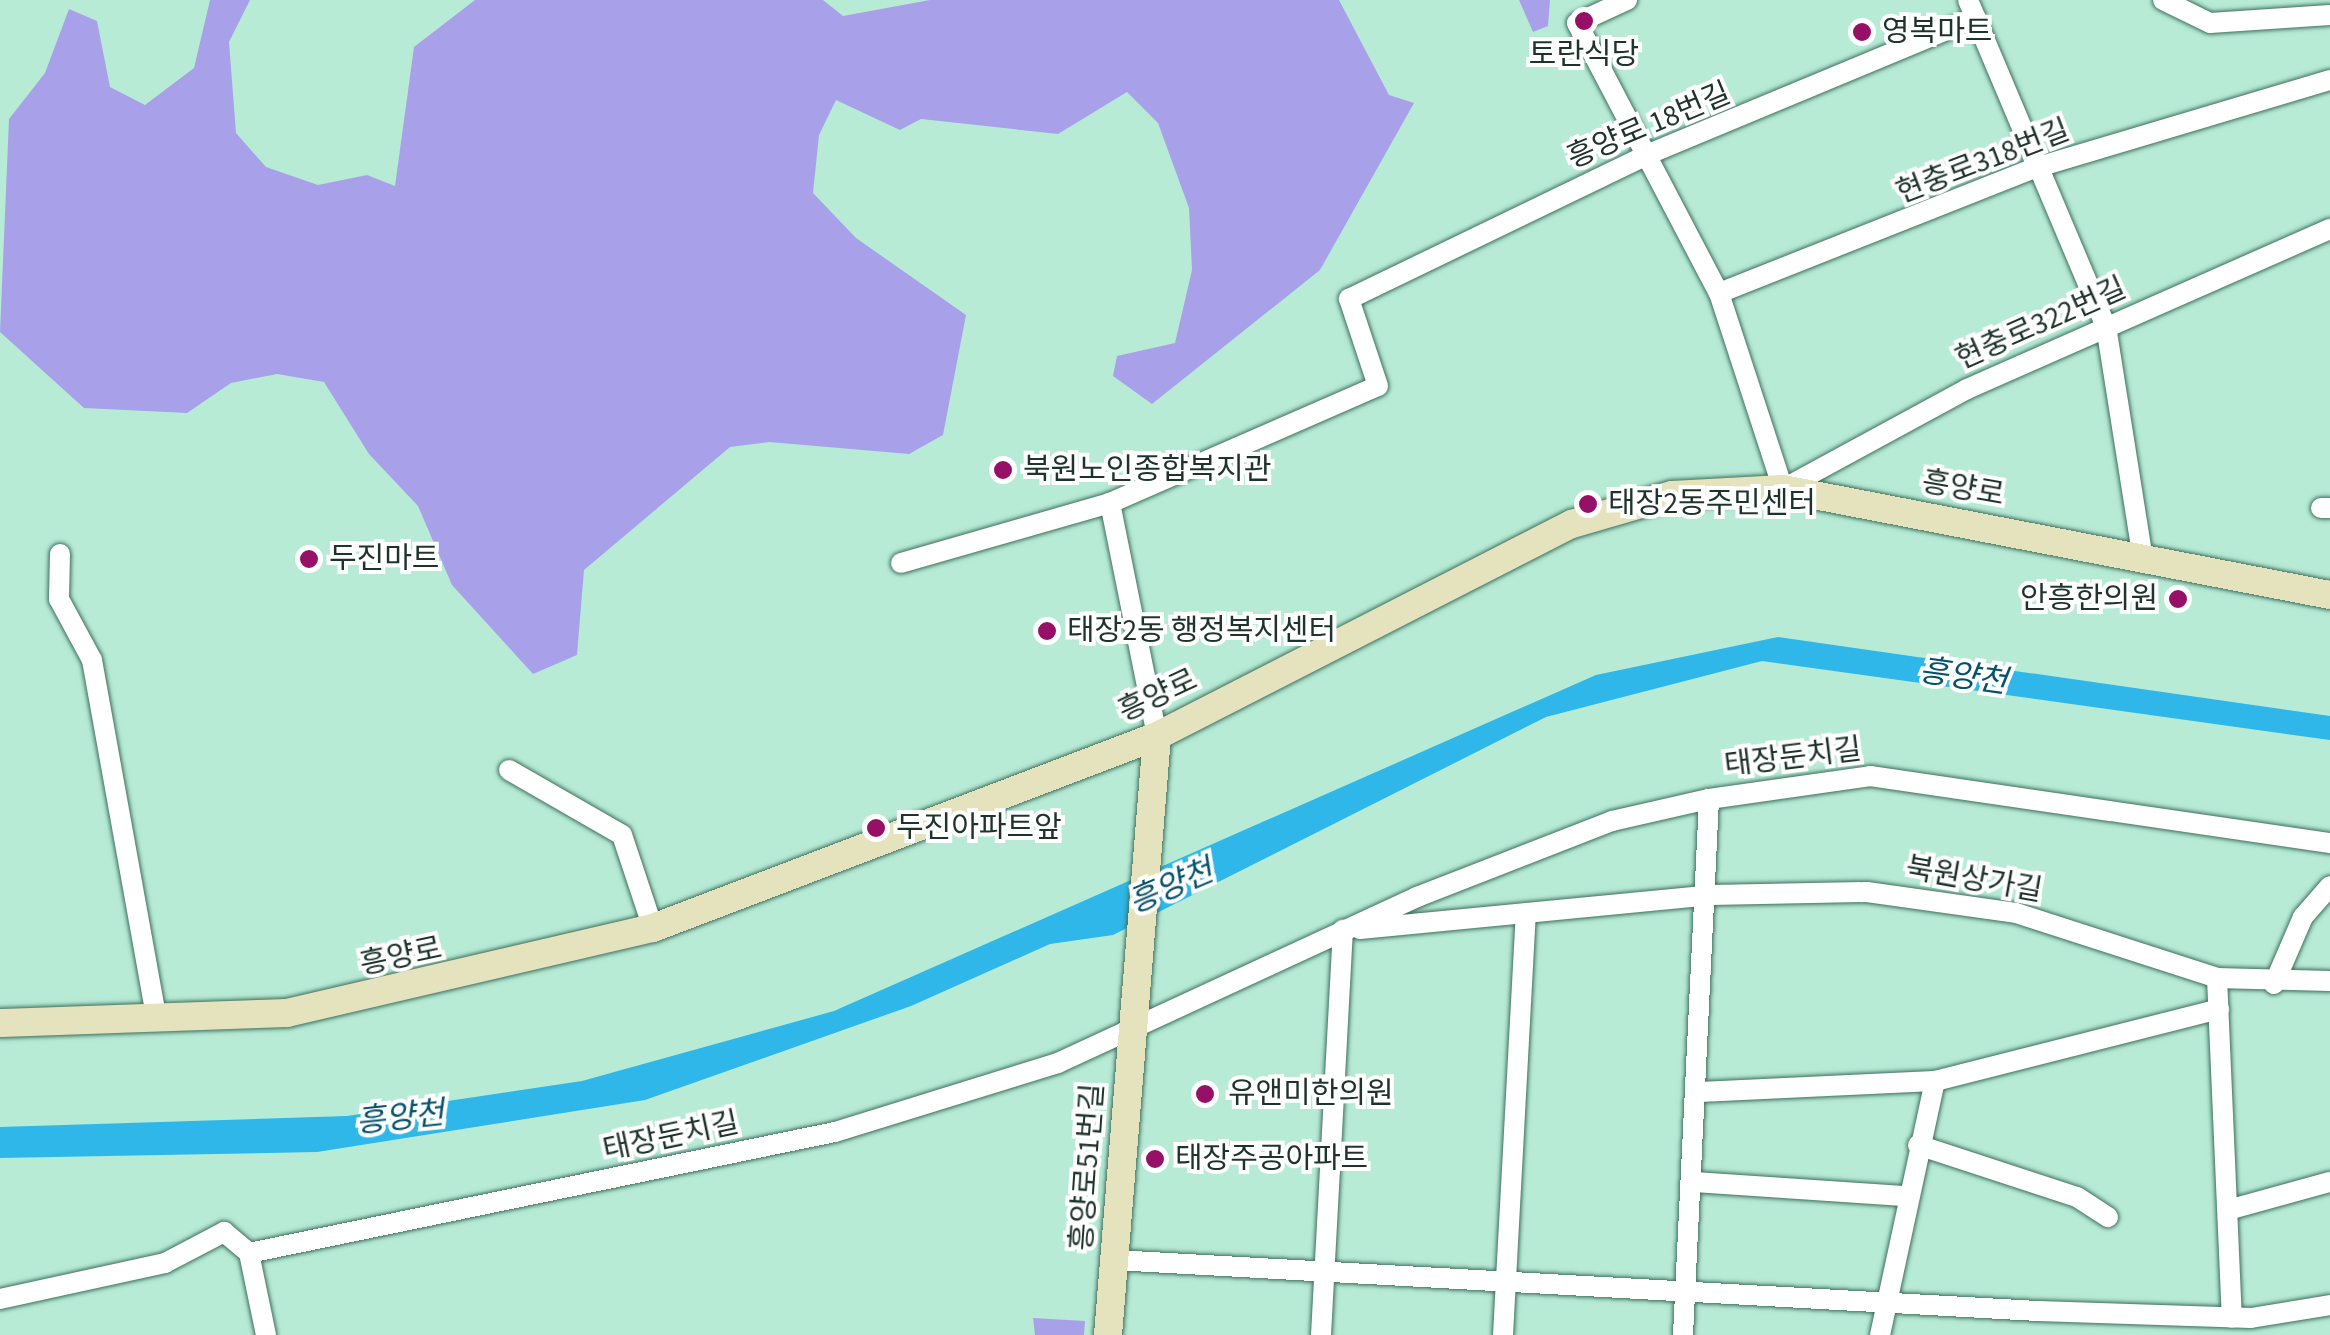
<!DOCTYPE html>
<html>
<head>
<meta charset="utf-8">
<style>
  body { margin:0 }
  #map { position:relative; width:2330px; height:1335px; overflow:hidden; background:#b7ebd6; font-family:"Source Sans 3","Noto Sans KR",sans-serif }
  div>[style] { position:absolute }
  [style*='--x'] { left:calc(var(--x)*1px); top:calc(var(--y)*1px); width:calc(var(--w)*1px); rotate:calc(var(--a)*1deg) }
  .green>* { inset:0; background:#a8a1ea }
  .water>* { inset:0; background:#2eb7e8 }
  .roads { filter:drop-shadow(0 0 2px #3e6f5d) drop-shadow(0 0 2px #3e6f5d) }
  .street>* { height:20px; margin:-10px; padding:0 10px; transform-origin:10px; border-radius:10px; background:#fff }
  .secondary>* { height:28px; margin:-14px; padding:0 14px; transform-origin:14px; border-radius:14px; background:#e5e3be }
  .dots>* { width:28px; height:28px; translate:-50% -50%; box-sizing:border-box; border:5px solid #fff; border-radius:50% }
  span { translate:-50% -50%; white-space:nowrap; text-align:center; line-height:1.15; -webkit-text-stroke:8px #fff; paint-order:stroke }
  .poi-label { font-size:30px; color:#1e332b }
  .left { translate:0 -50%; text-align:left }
  .right { translate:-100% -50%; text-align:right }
  .street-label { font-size:30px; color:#1e332b }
  .water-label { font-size:32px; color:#06526b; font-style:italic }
</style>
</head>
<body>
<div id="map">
  <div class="green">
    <i style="clip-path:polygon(210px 0,250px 0,229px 42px,236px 133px,266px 167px,318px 185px,367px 175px,395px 186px,414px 47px,475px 0,823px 0,843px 16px,930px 0,1339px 0,1389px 95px,1414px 103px,1320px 270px,1152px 404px,1113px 376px,1117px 356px,1175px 343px,1192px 270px,1189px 208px,1158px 123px,1127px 92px,1058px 134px,921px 119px,900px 130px,836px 100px,819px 135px,813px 193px,856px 238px,966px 315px,943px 435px,909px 454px,769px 442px,730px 447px,584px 570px,577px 655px,533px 674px,452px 585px,418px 506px,369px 454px,324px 382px,277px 374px,231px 383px,187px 413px,84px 408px,0 332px,9px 119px,45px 73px,69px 9px,97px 21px,110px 87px,145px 105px,194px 68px)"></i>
    <i style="clip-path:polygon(1519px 0,1550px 0,1548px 26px,1533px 32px)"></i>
    <i style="clip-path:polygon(1033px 1318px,1085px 1321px,1084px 1335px,1035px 1335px)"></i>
  </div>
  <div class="water">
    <i style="clip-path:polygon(1778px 637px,2330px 716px,2330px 740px,1762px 661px,1546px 717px,1113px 935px,1050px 944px,911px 1006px,645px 1100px,317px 1152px,0 1158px,0 1127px,347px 1116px,582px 1081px,834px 1011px,1596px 675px)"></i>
  </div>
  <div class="roads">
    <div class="street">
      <i style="--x:1627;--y:0;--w:55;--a:155.3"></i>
      <i style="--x:1577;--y:23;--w:305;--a:62.3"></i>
      <i style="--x:1719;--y:293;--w:206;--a:71.9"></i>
      <i style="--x:1783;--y:489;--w:209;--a:-28.5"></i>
      <i style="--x:1967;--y:389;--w:397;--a:-23.8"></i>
      <i style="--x:1968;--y:0;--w:354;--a:67.1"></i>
      <i style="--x:2106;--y:326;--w:231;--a:81"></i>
      <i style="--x:2163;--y:0;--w:52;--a:26.1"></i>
      <i style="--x:2210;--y:23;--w:120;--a:-3.8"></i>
      <i style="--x:1719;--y:293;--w:343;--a:-21.6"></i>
      <i style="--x:2038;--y:167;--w:305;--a:-16.6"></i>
      <i style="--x:2321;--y:508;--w:9;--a:0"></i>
      <i style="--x:60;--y:554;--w:45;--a:91.3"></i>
      <i style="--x:59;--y:599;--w:69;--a:61.6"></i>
      <i style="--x:92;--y:660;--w:363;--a:79.8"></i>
      <i style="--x:901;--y:563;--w:217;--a:-16"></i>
      <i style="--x:1157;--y:736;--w:238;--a:-101.4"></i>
      <i style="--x:1110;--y:503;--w:292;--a:-23.6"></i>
      <i style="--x:1378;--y:386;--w:92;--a:-108.4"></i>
      <i style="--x:1349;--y:299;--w:333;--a:-25.8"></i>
      <i style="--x:1649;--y:154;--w:354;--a:-22.6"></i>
      <i style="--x:509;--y:770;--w:130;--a:29.9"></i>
      <i style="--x:622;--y:835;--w:98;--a:71.6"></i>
      <i style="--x:1360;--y:929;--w:353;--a:-5.5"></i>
      <i style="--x:1711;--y:895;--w:156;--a:-1.1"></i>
      <i style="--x:1867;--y:892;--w:150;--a:8"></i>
      <i style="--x:2016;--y:913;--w:211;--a:17.9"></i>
      <i style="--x:2217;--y:978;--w:113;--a:1.5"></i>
      <i style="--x:2217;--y:978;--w:340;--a:87.5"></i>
      <i style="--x:2274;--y:984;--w:73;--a:-66.6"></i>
      <i style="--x:2303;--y:917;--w:41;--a:-48.9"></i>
      <i style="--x:1699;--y:1092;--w:236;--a:-2.7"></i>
      <i style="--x:1935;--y:1081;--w:293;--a:-14.2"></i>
      <i style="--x:1918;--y:1145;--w:167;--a:18.1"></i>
      <i style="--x:2077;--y:1197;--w:37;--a:33"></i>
      <i style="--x:1693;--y:1182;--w:212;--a:3.8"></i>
      <i style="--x:2228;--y:1210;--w:106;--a:-15.4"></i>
      <i style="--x:249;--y:1253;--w:598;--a:-11.67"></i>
      <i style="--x:835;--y:1132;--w:233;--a:-17.2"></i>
      <i style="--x:1058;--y:1063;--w:396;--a:-24.8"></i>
      <i style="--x:1417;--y:897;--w:209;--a:-21.3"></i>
      <i style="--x:1612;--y:821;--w:99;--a:-12.8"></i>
      <i style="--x:1709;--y:799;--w:163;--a:-8.1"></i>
      <i style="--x:1870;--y:776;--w:465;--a:8.3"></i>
      <i style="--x:1114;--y:1260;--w:925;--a:3.16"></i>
      <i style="--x:2038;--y:1311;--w:213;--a:1.9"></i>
      <i style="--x:2251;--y:1318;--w:80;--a:-9.3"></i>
      <i style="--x:0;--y:1299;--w:169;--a:-12.3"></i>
      <i style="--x:165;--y:1263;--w:67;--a:-27.7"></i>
      <i style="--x:224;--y:1232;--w:33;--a:40"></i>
      <i style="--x:249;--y:1253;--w:84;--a:78.3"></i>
      <i style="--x:1321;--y:1335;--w:406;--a:-86.9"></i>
      <i style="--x:1503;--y:1335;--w:422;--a:-86.9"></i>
      <i style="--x:1683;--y:1335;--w:537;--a:-87.22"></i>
      <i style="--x:1880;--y:1335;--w:260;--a:-77.8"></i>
    </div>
    <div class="secondary">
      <i style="--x:0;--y:1023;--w:287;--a:-2"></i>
      <i style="--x:287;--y:1013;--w:376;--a:-13.1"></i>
      <i style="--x:653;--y:928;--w:539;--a:-20.85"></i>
      <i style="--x:1157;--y:736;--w:466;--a:-27.1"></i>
      <i style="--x:1572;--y:524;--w:104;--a:-16.2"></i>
      <i style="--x:1672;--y:495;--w:111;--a:-3.1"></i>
      <i style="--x:1783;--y:489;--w:557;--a:10.97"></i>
      <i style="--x:1108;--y:1335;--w:601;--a:-85.32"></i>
    </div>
  </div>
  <div class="dots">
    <i style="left:1584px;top:21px;background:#961067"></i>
    <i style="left:1862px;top:32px;background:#961067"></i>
    <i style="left:1003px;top:470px;background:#961067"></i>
    <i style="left:1588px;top:504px;background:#961067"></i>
    <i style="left:309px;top:559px;background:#961067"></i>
    <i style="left:2178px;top:599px;background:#961067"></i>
    <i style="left:1047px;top:631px;background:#961067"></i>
    <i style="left:876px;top:828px;background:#961067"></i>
    <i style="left:1205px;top:1094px;background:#961067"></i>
    <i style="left:1155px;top:1159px;background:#961067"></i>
  </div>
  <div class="poi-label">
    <span class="left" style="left:1882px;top:32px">영복마트</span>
    <span style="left:1584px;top:55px">토란식당</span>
    <span class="left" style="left:1023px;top:470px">북원노인종합복지관</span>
    <span class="left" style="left:1608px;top:504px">태장2동주민센터</span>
    <span class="left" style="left:329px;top:559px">두진마트</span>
    <span class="right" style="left:2158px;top:599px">안흥한의원</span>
    <span class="left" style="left:1067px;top:631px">태장2동 행정복지센터</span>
    <span class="left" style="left:896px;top:828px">두진아파트앞</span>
    <span class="left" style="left:1228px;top:1094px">유앤미한의원</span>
    <span class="left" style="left:1175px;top:1159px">태장주공아파트</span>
  </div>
  <div class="street-label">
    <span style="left:1649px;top:126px;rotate:-23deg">흥양로 18번길</span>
    <span style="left:1983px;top:162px;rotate:-21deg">현충로318번길</span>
    <span style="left:2041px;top:324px;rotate:-24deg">현충로322번길</span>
    <span style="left:1963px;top:489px;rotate:10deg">흥양로</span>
    <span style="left:1158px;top:696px;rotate:-25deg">흥양로</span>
    <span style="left:1793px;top:758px;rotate:-7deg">태장둔치길</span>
    <span style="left:1974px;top:880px;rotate:10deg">북원상가길</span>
    <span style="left:401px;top:957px;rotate:-12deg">흥양로</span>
    <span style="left:671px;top:1137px;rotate:-12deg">태장둔치길</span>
    <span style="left:1088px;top:1167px;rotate:-86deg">흥양로51번길</span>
  </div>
  <div class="water-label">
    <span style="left:1963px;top:677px;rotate:8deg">흥양천</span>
    <span style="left:1171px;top:887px;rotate:-23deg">흥양천</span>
    <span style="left:400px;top:1118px;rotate:-6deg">흥양천</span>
  </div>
</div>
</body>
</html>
